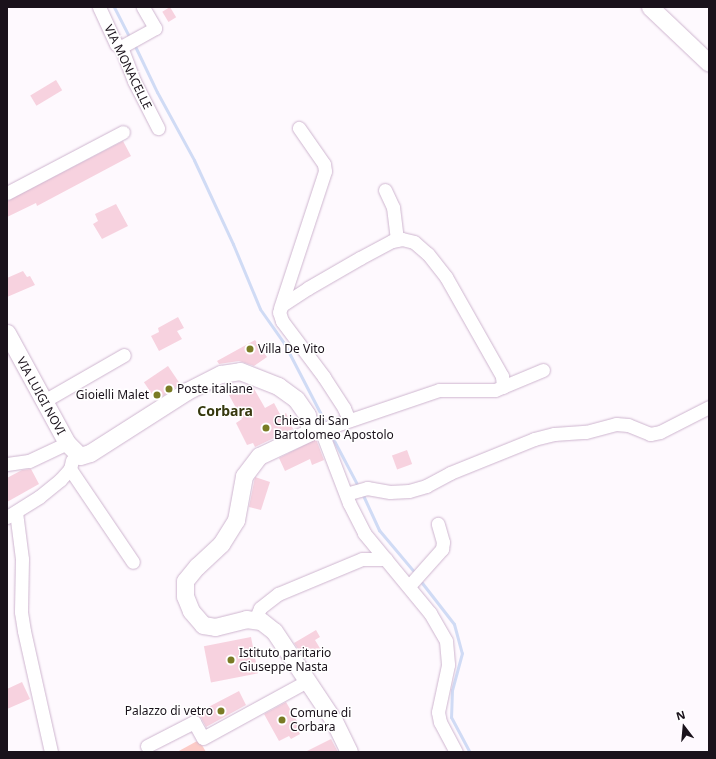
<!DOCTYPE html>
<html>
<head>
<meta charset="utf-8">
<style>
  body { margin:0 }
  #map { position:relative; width:716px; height:759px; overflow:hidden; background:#fef9fe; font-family:"Noto Sans",sans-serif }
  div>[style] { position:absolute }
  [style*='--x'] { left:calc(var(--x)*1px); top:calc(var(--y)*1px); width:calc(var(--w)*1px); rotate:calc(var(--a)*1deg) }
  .green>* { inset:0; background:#fccbc7 }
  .stream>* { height:3px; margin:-1.5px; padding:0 1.5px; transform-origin:1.5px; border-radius:1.5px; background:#d0dbf5 }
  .building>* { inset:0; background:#f7d2df; transform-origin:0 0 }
  .roads { filter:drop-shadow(0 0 1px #ceb5cf) drop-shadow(0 0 1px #ceb5cf) }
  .minor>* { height:13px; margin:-6.5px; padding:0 6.5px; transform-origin:6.5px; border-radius:6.5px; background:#fff }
  .major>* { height:17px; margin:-8.5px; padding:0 8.5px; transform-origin:8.5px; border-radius:8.5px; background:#fff }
  .dots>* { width:11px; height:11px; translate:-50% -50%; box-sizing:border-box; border:2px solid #fff; border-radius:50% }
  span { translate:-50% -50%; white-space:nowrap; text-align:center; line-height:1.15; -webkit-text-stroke:3px #fff; paint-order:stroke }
  .street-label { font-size:12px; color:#1a121b }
  .poi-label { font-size:12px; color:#1a121b }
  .left { translate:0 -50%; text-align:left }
  .right { translate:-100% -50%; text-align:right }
  .quarter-label { font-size:14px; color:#36380e; font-weight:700 }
  .frame { position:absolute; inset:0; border:8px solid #1a121b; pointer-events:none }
  .north { position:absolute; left:664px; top:707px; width:40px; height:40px; -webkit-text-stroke:3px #fff; paint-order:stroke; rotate:344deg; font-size:11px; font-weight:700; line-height:16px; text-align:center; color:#1a121b }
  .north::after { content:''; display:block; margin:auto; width:14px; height:18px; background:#1a121b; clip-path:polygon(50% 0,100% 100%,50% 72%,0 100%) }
</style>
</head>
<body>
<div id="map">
  <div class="green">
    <i style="clip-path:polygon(199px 740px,206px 752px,177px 752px)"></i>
  </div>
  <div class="stream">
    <i style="--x:114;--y:7;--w:35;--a:63"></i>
    <i style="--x:134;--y:44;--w:53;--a:64.4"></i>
    <i style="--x:157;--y:92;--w:77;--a:61.4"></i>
    <i style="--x:194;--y:160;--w:93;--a:65.1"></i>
    <i style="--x:233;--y:244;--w:70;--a:67.4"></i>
    <i style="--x:260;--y:309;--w:42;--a:54.8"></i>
    <i style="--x:284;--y:343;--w:91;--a:62.6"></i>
    <i style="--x:329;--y:431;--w:62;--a:62.2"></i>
    <i style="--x:362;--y:493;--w:41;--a:65.3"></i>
    <i style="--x:379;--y:530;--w:57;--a:49.9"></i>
    <i style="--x:419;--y:579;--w:57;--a:52.1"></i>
    <i style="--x:454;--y:624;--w:30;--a:75"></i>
    <i style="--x:462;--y:653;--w:38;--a:105"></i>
    <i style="--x:452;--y:690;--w:27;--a:92"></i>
    <i style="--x:451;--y:717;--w:40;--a:62"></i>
  </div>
  <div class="building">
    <i style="left:170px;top:7px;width:12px;height:9px;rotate:59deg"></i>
    <i style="left:56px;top:80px;width:12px;height:30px;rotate:59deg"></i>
    <i style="clip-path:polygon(123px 141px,131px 156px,37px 206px,36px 203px,7px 217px,7px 201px)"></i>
    <i style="clip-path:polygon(116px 204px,128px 226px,102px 239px,93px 224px,98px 221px,95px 214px)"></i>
    <i style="clip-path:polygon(23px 271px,27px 277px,30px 276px,35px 285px,7px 297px,7px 278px)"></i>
    <i style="clip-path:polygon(178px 317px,184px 328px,177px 331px,182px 339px,159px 351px,151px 336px,159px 332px,158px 328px)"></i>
    <i style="clip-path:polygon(255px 340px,267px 357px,254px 366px,239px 361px,219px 364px,217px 361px)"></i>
    <i style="left:168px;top:366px;width:22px;height:29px;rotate:56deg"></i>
    <i style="clip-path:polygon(247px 385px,253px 387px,265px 408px,274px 403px,281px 416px,286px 413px,293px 429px,255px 447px,253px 443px,247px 445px,236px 423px,242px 419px,229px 395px)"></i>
    <i style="clip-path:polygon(316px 439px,324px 460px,312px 465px,310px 459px,285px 471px,279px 458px)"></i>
    <i style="left:407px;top:450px;width:15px;height:16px;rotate:70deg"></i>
    <i style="clip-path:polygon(31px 469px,39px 484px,7px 502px,7px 478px,22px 470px)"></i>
    <i style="clip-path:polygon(255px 477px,270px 482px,261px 510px,249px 507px)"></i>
    <i style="clip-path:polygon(316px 630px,320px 637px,315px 640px,321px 650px,305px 659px,294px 643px)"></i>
    <i style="left:251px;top:637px;width:37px;height:48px;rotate:79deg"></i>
    <i style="clip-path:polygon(22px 682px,30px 699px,7px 709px,7px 689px)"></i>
    <i style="clip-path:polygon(239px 691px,246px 705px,206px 727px,201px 718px,195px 714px)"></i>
    <i style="clip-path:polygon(286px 702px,302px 730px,299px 732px,300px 734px,291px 739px,289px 736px,279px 741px,264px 714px)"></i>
    <i style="clip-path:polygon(331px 739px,338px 752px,305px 752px)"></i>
  </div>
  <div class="roads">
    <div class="minor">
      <i style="--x:99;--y:7;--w:41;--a:65.3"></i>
      <i style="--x:116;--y:44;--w:6;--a:31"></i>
      <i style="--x:121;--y:47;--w:36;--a:69"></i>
      <i style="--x:134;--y:81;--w:53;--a:62.9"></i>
      <i style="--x:121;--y:47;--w:39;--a:-29"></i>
      <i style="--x:155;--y:28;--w:24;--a:-120"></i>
      <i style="--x:385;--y:190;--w:19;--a:65"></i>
      <i style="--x:393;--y:207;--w:33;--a:83"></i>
      <i style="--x:7;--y:193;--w:131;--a:-27.7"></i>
      <i style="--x:280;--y:308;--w:144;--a:-71.8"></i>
      <i style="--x:325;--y:171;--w:7;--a:-98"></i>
      <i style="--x:324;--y:164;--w:44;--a:-124.8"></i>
      <i style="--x:44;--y:401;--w:92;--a:-29.9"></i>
      <i style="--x:349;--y:420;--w:13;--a:-113"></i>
      <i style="--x:344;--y:408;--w:37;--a:-123"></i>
      <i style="--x:324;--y:377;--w:70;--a:-126.9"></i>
      <i style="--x:282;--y:321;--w:9;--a:-108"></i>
      <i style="--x:279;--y:312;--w:8;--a:-67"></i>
      <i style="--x:282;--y:305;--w:31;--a:-33"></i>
      <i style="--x:308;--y:288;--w:60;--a:-30"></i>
      <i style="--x:360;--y:258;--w:36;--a:-28"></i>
      <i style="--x:392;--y:241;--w:10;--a:-11"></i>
      <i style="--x:402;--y:239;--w:12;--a:14"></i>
      <i style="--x:414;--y:242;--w:18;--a:41"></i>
      <i style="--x:428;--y:254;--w:29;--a:52"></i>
      <i style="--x:446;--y:277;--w:114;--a:60.5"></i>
      <i style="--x:502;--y:376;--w:11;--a:85"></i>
      <i style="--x:321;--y:430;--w:78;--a:69"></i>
      <i style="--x:349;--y:503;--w:34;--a:63"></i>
      <i style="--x:364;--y:533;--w:104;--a:50.5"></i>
      <i style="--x:430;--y:613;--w:32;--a:60"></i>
      <i style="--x:446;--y:641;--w:24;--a:85"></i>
      <i style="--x:448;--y:665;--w:48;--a:102"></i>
      <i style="--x:438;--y:712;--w:10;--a:79"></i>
      <i style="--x:440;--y:722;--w:34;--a:62"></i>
      <i style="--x:314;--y:431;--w:7;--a:-8"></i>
      <i style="--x:321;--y:430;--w:125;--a:-18.7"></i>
      <i style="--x:439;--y:390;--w:56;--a:0"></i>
      <i style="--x:495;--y:390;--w:52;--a:-22.6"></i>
      <i style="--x:7;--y:464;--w:22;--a:-8"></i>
      <i style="--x:29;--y:461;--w:42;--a:-25.3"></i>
      <i style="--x:70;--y:469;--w:112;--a:55.9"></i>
      <i style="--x:346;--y:494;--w:22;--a:-16"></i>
      <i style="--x:367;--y:488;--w:23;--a:10"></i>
      <i style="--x:390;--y:492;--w:19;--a:-3"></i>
      <i style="--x:409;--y:491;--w:18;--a:-16"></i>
      <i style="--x:426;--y:486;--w:27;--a:-28"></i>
      <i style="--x:450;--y:473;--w:91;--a:-22"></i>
      <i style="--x:534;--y:439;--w:21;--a:-14"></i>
      <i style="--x:554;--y:434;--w:32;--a:-4"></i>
      <i style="--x:586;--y:432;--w:31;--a:-15"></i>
      <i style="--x:616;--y:424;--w:12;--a:5"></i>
      <i style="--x:628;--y:425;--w:24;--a:22"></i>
      <i style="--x:650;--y:434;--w:10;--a:-11"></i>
      <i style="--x:660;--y:432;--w:55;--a:-27"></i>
      <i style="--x:16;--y:512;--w:47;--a:82.7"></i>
      <i style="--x:22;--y:559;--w:53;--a:91.1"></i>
      <i style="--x:21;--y:612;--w:19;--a:81"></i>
      <i style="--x:24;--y:631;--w:124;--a:77.4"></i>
      <i style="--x:7;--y:517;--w:38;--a:-32"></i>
      <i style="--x:39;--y:497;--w:27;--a:-39"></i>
      <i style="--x:60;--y:480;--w:15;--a:-48"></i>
      <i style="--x:70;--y:469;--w:9;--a:-77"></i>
      <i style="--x:409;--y:586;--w:50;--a:-48.3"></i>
      <i style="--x:442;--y:549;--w:7;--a:-82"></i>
      <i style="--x:443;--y:542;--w:19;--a:-106"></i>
      <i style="--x:255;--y:620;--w:13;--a:-67"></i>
      <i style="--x:260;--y:608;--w:23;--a:-38"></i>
      <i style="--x:278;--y:594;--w:91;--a:-22.6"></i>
      <i style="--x:362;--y:559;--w:24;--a:0"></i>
      <i style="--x:147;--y:746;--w:53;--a:-27.1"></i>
      <i style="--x:194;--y:722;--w:18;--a:61"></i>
      <i style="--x:203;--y:738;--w:119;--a:-28.7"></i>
    </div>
    <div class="major">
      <i style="--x:650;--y:7;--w:81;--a:43.5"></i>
      <i style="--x:7;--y:333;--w:125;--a:61.4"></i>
      <i style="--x:67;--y:443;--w:18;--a:45"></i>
      <i style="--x:80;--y:456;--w:10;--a:-17"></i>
      <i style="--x:90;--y:453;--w:115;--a:-32.6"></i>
      <i style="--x:187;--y:391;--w:38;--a:-27"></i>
      <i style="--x:221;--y:374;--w:19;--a:-9"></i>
      <i style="--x:240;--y:371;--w:41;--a:21.5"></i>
      <i style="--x:278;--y:386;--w:22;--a:36"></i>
      <i style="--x:296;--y:399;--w:19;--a:55"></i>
      <i style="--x:307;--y:415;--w:17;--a:80"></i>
      <i style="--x:310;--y:432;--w:56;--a:154.8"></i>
      <i style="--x:259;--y:456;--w:25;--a:127"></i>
      <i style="--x:244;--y:476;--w:45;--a:100.3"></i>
      <i style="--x:236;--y:520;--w:28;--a:122"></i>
      <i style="--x:221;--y:544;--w:33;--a:137"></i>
      <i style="--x:197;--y:566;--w:19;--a:129"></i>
      <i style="--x:185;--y:581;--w:15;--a:90"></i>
      <i style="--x:185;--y:596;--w:16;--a:68"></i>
      <i style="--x:191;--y:611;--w:18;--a:49"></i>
      <i style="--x:203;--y:625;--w:12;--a:9"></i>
      <i style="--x:215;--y:627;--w:32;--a:-14"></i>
      <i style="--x:246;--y:619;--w:15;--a:8"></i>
      <i style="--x:261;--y:621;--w:16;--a:38"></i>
      <i style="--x:274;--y:631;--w:108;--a:56.3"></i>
      <i style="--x:334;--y:721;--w:34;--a:64"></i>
    </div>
  </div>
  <div class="dots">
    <i style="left:250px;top:349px;background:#797b24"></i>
    <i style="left:169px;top:389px;background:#797b24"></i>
    <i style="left:157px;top:395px;background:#797b24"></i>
    <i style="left:266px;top:428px;background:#797b24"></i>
    <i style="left:231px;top:660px;background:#797b24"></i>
    <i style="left:221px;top:711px;background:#797b24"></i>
    <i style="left:282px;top:720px;background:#797b24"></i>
  </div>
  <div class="street-label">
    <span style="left:128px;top:67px;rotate:64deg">VIA MONACELLE</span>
    <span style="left:41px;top:396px;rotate:61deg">VIA LUIGI NOVI</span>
  </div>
  <div class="poi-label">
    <span class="left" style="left:258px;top:349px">Villa De Vito</span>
    <span class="left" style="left:177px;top:389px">Poste italiane</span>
    <span class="right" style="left:149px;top:395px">Gioielli Malet</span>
    <span class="left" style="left:274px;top:428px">Chiesa di San<br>Bartolomeo Apostolo</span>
    <span class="left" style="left:239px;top:660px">Istituto paritario<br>Giuseppe Nasta</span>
    <span class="right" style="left:213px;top:711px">Palazzo di vetro</span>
    <span class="left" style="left:290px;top:720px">Comune di<br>Corbara</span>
  </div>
  <div class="quarter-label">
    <span style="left:225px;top:411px">Corbara</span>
  </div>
  <div class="frame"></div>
  <div class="north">N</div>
</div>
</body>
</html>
